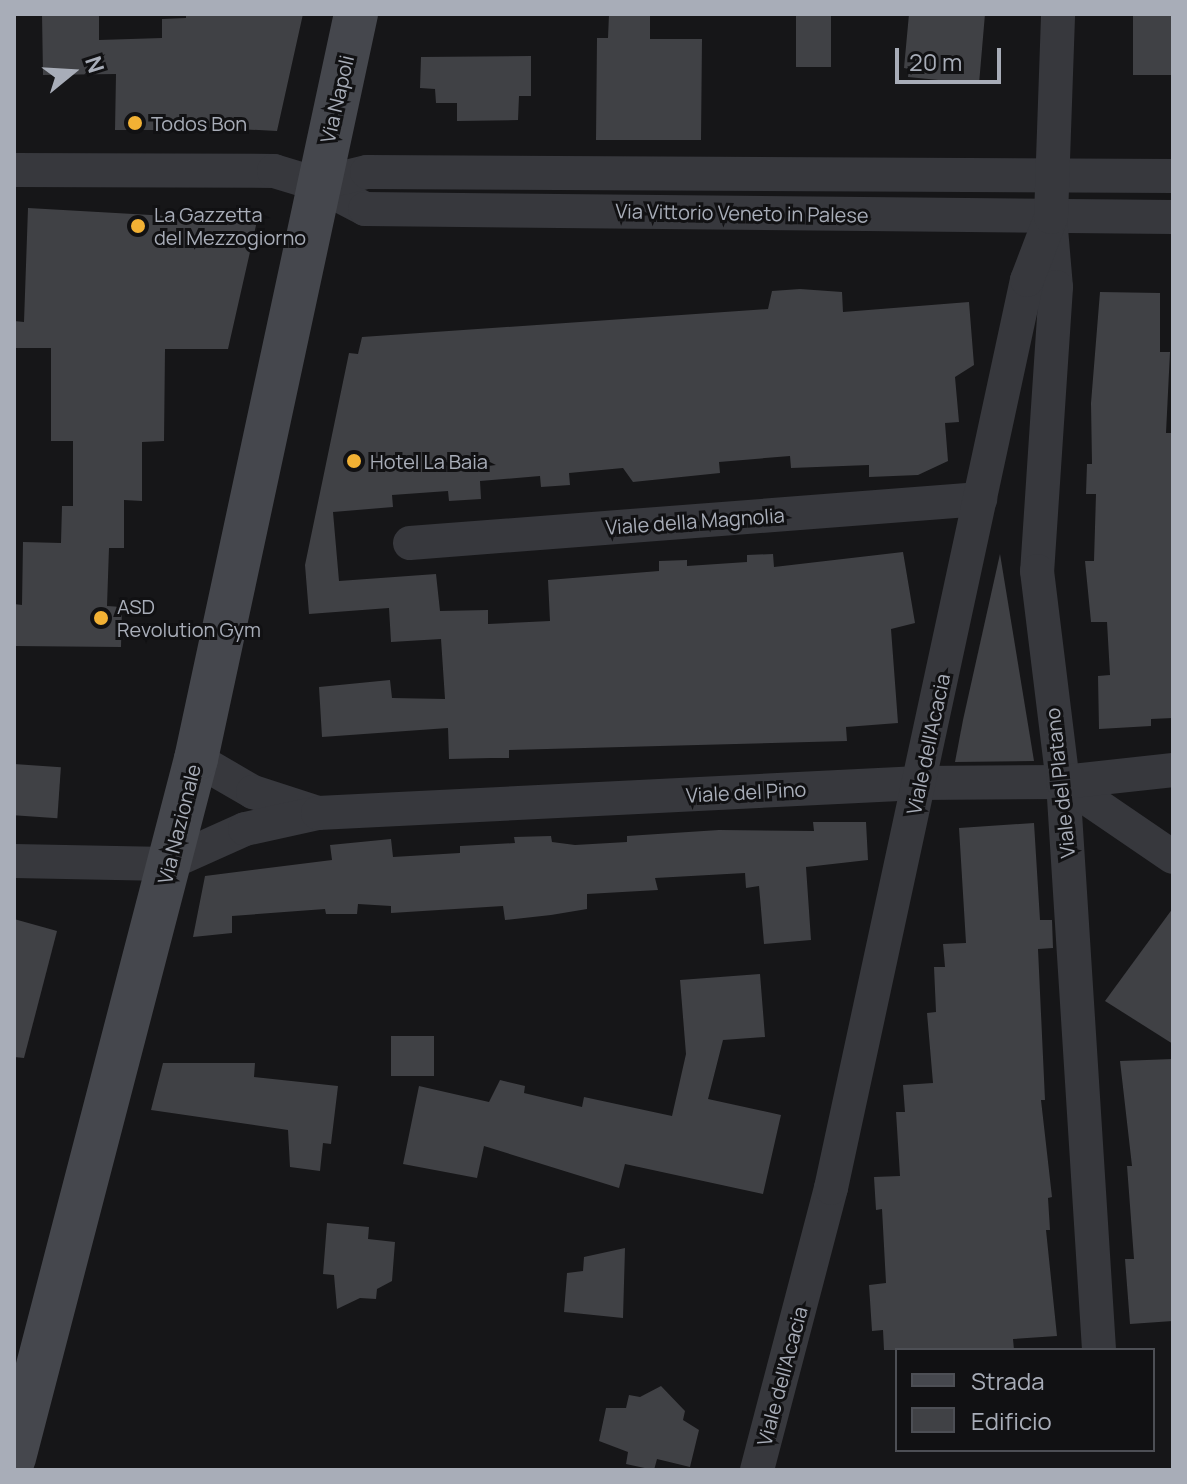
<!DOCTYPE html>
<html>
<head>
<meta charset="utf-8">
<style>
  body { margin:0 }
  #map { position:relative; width:1187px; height:1484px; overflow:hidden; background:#161618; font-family:Manrope,sans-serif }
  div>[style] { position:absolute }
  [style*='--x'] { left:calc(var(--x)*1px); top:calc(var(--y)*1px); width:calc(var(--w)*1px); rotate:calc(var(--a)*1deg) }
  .building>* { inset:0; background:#404145; transform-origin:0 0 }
  .street>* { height:34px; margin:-17px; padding:0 17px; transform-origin:17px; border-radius:17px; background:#37383d }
  .secondary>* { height:44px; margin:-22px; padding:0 22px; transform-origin:22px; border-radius:22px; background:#45474d }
  .dots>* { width:22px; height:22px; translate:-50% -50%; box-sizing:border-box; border:4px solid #111113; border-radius:50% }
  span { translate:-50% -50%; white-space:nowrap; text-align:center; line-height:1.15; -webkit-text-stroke:6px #111113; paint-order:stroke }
  .street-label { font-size:20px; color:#a8adb8 }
  .poi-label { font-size:20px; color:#a8adb8 }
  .left { translate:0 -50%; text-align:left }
  .frame { position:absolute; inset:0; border:16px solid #a8adb8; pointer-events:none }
  .legend { position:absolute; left:895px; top:1348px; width:260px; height:104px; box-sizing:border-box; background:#111113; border:2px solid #4d4f55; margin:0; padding:10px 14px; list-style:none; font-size:24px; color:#a8adb8 }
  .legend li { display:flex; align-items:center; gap:16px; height:40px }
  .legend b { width:40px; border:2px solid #4d4f55 }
  .north { position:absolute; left:32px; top:32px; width:80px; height:80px; -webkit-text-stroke:6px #111113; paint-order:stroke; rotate:72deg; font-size:22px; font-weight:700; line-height:32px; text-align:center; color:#a8adb8 }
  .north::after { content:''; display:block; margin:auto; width:28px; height:36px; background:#a8adb8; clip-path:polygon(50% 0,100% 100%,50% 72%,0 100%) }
  .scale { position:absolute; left:895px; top:48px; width:106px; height:36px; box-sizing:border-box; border:4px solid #a8adb8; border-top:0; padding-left:10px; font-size:24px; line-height:28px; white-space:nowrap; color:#a8adb8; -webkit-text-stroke:6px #111113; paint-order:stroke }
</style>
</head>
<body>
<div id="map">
  <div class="building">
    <i style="clip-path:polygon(42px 14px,99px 14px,99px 40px,162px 38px,162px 19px,186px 18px,186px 14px,303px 14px,277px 131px,159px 125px,159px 130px,115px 130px,116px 74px,43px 75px)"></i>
    <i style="clip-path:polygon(609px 14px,650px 14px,650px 39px,702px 39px,701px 140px,596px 140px,597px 38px,608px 38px)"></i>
    <i style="left:796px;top:14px;width:35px;height:53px"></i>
    <i style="clip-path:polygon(909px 14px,985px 14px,979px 84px,908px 77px,909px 69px,904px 68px)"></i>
    <i style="left:1133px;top:14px;width:40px;height:61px"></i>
    <i style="clip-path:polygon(531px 56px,531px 96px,519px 96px,518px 120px,457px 121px,457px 103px,436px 103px,435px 89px,420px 88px,421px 57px)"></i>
    <i style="clip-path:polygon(28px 208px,257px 221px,228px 349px,165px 349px,164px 441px,142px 442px,142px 501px,124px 500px,124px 548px,109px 548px,107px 606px,122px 607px,121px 647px,14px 646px,14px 604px,22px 605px,23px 542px,61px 543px,62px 506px,73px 506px,73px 441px,51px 441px,51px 348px,14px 348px,14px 321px,24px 322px)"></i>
    <i style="clip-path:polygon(800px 289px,842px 292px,843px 312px,969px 302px,974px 365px,955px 377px,959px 422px,945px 423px,948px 461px,918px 475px,869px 477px,869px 465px,791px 468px,790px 456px,719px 462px,720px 473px,633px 482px,623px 468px,569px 473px,570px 485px,541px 487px,540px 476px,480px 481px,481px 499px,449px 501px,448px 491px,392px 495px,393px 507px,333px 512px,339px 581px,436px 574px,440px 611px,488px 610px,488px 624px,550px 621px,548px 580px,659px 571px,659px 561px,687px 560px,687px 566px,747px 562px,747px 555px,773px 554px,774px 567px,903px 552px,915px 623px,891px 629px,898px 723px,846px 727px,847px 741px,509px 750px,509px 758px,491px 758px,449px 759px,448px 728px,322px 737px,319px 687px,390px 680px,392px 698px,445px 699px,441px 639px,391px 642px,389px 608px,309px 614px,305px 565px,349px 353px,358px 354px,362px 337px,768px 309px,772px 291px)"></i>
    <i style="clip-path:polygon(1100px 292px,1160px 293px,1160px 352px,1170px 352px,1166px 433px,1173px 433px,1173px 718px,1151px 719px,1151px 726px,1099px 729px,1098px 676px,1110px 675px,1107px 622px,1091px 622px,1085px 561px,1094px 561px,1096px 494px,1086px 494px,1087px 464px,1092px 464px,1091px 403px)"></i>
    <i style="clip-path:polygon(1000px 554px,1034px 761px,955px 762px,963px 720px)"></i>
    <i style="left:14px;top:764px;width:47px;height:51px;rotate:4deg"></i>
    <i style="clip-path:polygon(813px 822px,866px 822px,868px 860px,806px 867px,811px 940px,764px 944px,759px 886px,746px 888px,745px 873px,655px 878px,658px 890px,587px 894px,587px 909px,551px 915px,505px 920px,503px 906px,391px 913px,391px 906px,358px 904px,357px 914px,326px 914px,325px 909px,232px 916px,232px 933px,193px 937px,205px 876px,332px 860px,330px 845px,391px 839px,393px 857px,460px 853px,460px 846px,515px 843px,514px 837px,551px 836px,552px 842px,575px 845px,627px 842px,627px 836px,719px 830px,814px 831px)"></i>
    <i style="clip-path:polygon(1034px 823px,1040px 920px,1052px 920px,1053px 948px,1038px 949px,1045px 1100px,1041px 1100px,1052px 1197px,1048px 1198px,1050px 1230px,1046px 1230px,1057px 1336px,1013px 1339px,1014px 1350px,884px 1350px,883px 1330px,872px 1331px,869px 1285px,886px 1283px,882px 1209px,876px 1210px,874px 1177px,900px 1176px,896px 1112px,905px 1112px,903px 1085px,933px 1083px,927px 1013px,936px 1012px,934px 967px,945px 967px,943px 944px,966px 943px,959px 828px)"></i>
    <i style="clip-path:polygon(1173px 908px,1173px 1044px,1105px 1001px)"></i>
    <i style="clip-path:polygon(14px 919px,57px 931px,24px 1058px,14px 1057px)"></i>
    <i style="clip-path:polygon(760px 974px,765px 1037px,723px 1040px,708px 1099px,781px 1115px,763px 1194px,625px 1164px,619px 1188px,484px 1146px,477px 1178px,403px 1164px,419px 1086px,489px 1102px,500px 1080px,525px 1086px,524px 1093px,582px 1107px,584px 1097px,672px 1116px,686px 1054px,680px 980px)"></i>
    <i style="left:391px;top:1036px;width:43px;height:40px"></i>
    <i style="clip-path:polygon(1173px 1059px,1173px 1321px,1130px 1324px,1125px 1259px,1134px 1259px,1127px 1166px,1132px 1166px,1120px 1061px)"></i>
    <i style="clip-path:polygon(163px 1063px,255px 1063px,254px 1077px,338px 1086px,331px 1144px,323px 1143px,320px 1171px,290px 1167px,288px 1130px,151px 1110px)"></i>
    <i style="clip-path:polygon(327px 1223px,369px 1227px,368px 1239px,395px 1242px,392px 1281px,377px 1289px,376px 1299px,360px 1298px,337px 1309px,334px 1275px,323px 1274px)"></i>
    <i style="clip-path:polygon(625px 1248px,623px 1318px,564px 1312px,567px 1273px,583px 1271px,584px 1257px)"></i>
    <i style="clip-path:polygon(661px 1386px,685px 1411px,683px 1420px,699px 1430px,690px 1467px,657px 1459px,654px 1470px,626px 1464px,628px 1452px,599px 1441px,606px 1408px,626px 1408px,629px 1395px,640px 1397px)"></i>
  </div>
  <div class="street">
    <i style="--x:14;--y:170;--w:260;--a:0.2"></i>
    <i style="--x:274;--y:171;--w:45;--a:16.8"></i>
    <i style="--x:317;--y:184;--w:54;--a:27.5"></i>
    <i style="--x:365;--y:209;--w:808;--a:0.57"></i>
    <i style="--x:317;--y:184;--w:51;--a:-13.5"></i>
    <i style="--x:367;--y:172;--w:806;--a:0.28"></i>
    <i style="--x:1051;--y:229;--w:58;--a:85.1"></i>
    <i style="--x:1056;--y:287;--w:285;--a:93.8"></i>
    <i style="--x:1037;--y:571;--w:213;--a:83"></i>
    <i style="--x:1063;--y:782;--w:569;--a:86.37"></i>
    <i style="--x:410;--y:543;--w:572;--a:-4.41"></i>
    <i style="--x:196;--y:759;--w:66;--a:30.1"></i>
    <i style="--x:253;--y:792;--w:68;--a:17.9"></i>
    <i style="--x:1063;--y:782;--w:133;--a:34.3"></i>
    <i style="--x:14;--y:861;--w:153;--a:1.1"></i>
    <i style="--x:167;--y:864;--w:85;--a:-24.2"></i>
    <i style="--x:245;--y:829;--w:75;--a:-12.4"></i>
    <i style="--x:318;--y:813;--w:602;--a:-2.86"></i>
    <i style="--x:919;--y:783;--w:144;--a:-0.4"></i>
    <i style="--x:1063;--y:782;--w:111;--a:-6.2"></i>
    <i style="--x:757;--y:1470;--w:292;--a:-75.3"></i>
    <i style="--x:831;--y:1188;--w:929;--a:-77.82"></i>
    <i style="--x:1027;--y:280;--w:67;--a:-69.1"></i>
    <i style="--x:1051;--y:217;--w:203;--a:-88"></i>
  </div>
  <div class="secondary">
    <i style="--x:14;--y:1458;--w:722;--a:-75.41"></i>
    <i style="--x:196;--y:759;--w:762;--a:-77.88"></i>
  </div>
  <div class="dots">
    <i style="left:135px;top:123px;background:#f2b134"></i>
    <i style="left:138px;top:226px;background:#f2b134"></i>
    <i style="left:354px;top:461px;background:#f2b134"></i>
    <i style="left:101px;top:618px;background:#f2b134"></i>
  </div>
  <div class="street-label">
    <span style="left:337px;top:99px;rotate:-77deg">Via Napoli</span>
    <span style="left:742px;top:213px;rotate:1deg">Via Vittorio Veneto in Palese</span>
    <span style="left:695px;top:521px;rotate:-4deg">Viale della Magnolia</span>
    <span style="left:928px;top:744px;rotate:-78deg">Viale dell'Acacia</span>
    <span style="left:1060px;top:783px;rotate:-96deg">Viale del Platano</span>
    <span style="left:746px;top:792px;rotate:-3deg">Viale del Pino</span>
    <span style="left:179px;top:824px;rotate:-76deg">Via Nazionale</span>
    <span style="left:782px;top:1376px;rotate:-75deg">Viale dell'Acacia</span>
  </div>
  <div class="poi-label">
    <span class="left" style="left:151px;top:123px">Todos Bon</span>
    <span class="left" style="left:154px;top:226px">La Gazzetta<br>del Mezzogiorno</span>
    <span class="left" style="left:370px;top:461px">Hotel La Baia</span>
    <span class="left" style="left:117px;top:618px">ASD<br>Revolution Gym</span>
  </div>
  <div class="frame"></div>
  <ul class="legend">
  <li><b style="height:10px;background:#45474d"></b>Strada</li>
  <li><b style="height:22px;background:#404145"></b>Edificio</li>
  </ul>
  <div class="north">N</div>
  <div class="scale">20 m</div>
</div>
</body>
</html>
